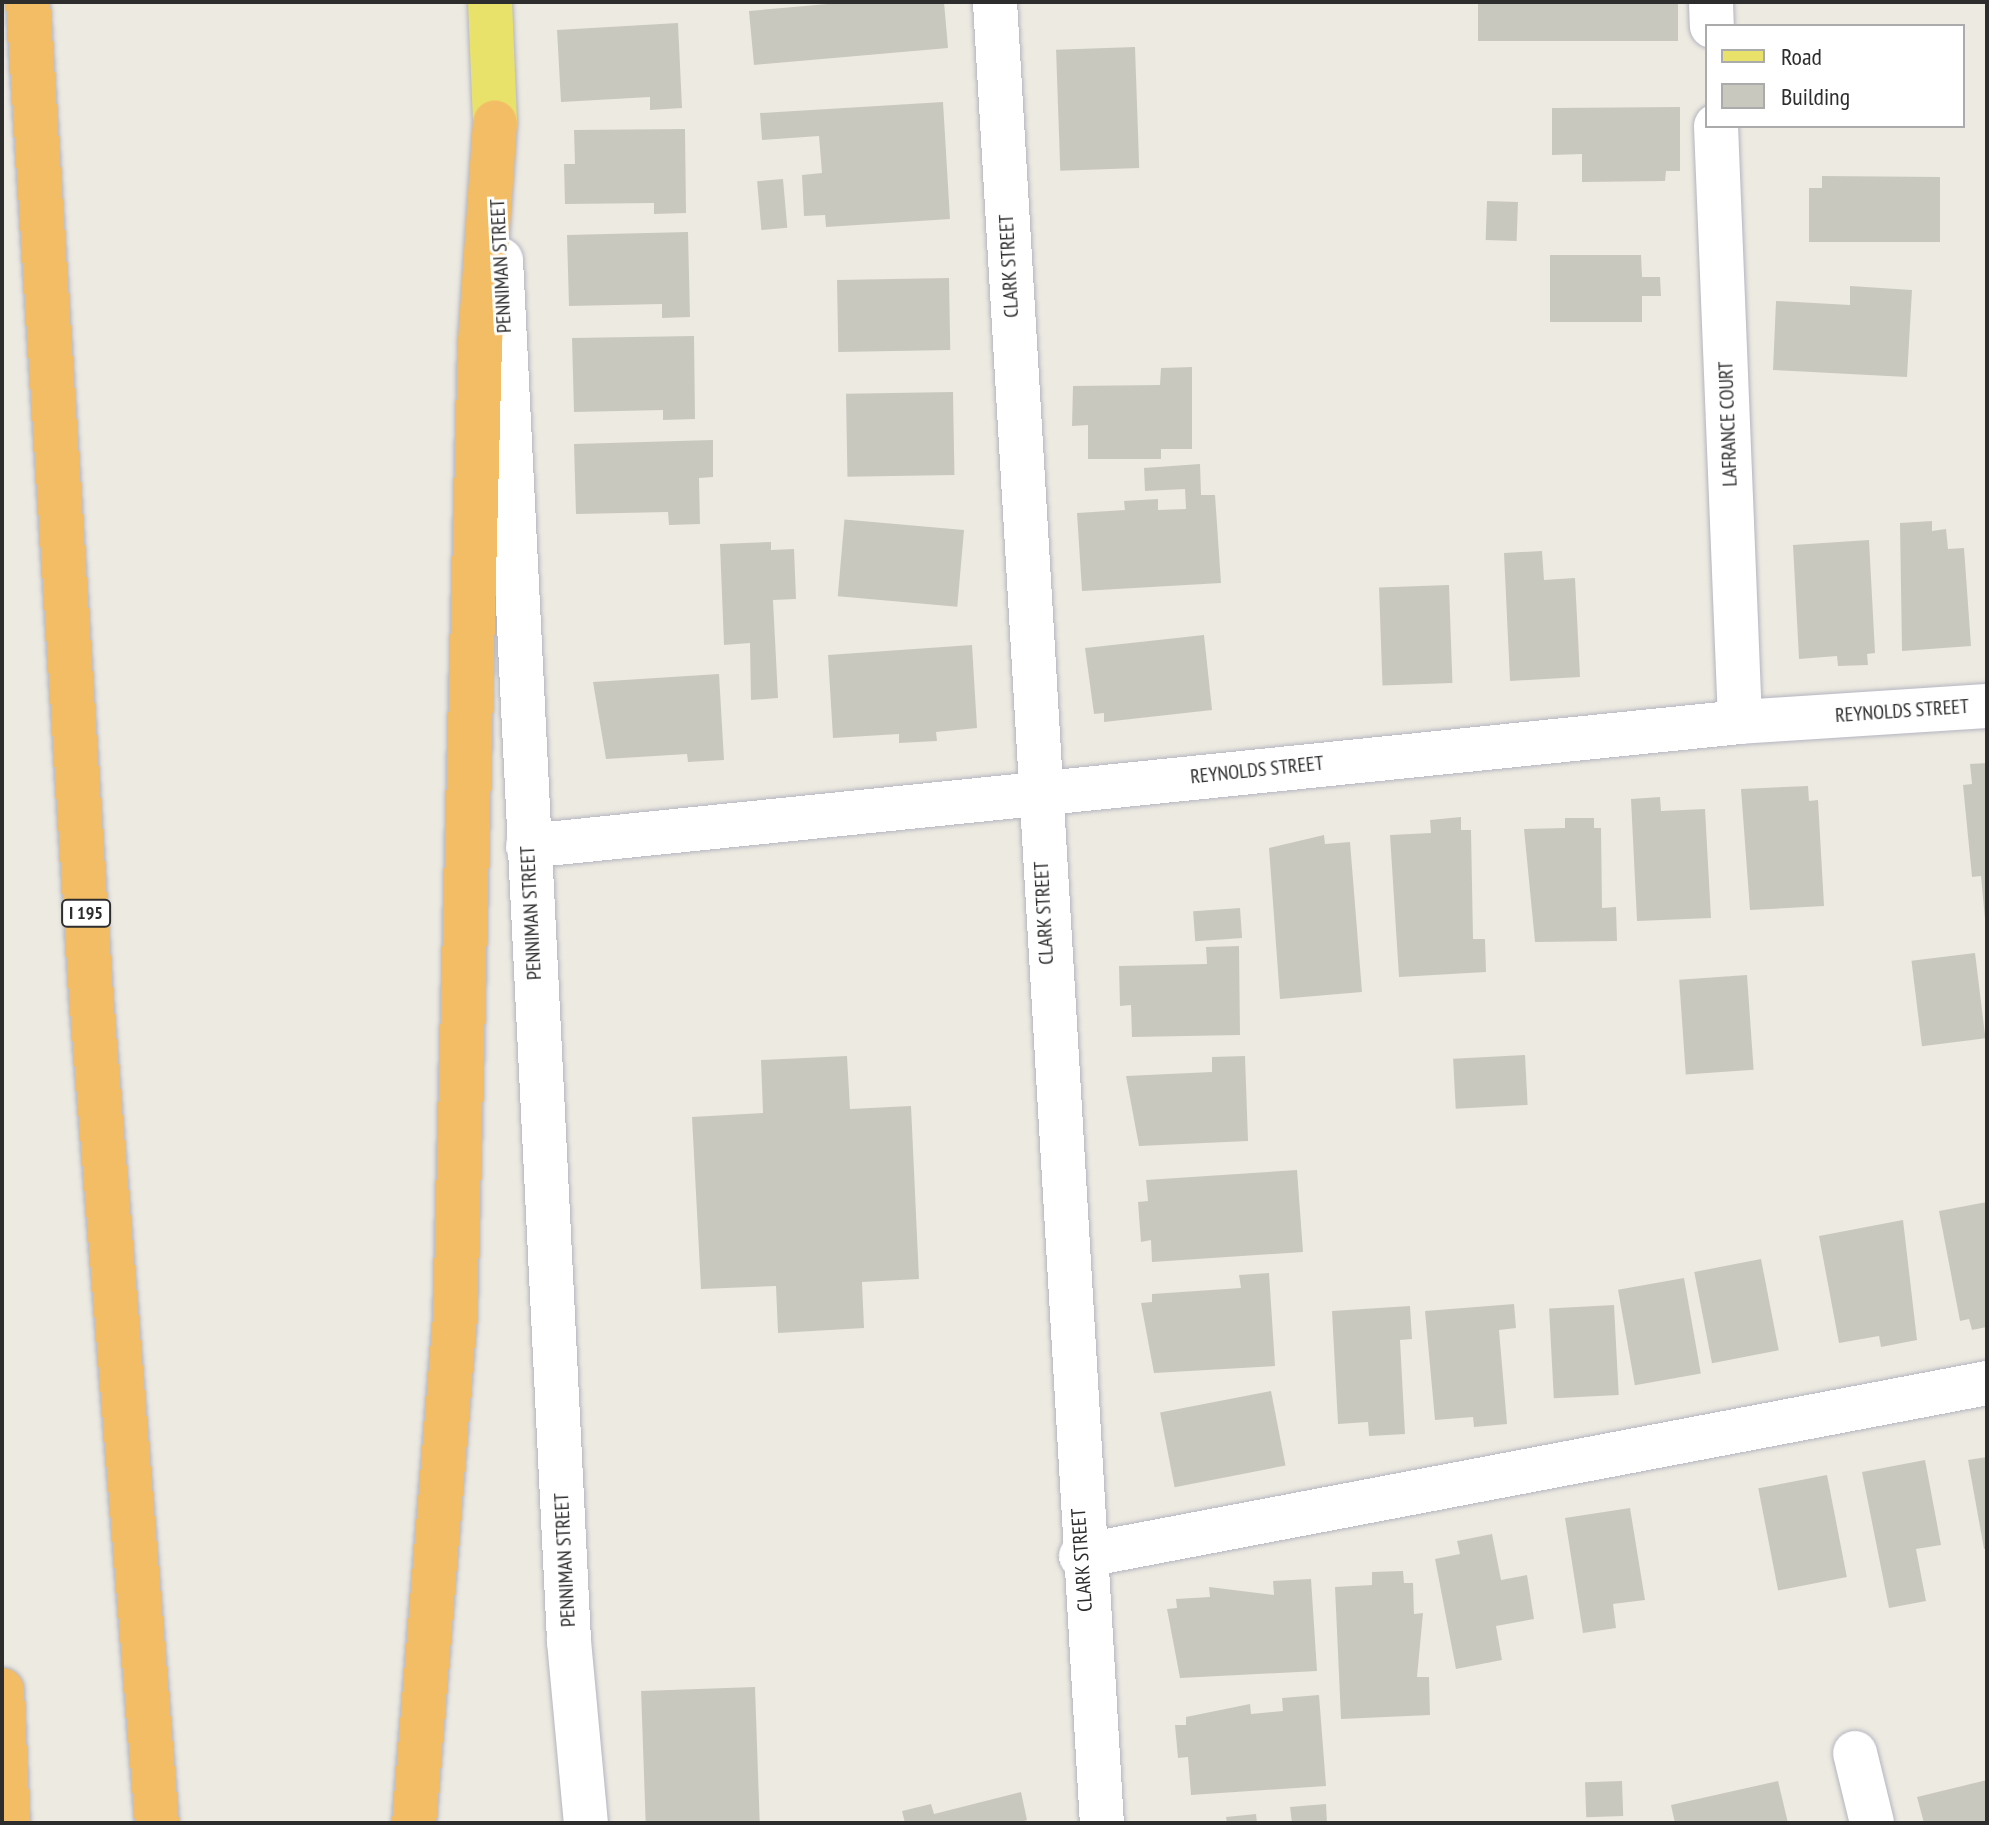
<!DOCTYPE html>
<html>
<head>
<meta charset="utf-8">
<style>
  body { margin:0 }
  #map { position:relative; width:1989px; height:1825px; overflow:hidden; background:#edeae1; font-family:"PT Sans Narrow",sans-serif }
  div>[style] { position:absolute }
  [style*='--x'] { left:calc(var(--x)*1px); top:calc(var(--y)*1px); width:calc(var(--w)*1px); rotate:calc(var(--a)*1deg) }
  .building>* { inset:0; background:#c9c8bf; transform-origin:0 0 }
  .roads { filter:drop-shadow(0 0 2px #b4b4bf) drop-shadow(0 0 2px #b4b4bf) }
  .minor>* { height:44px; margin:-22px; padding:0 22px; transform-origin:22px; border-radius:22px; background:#fff }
  .major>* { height:44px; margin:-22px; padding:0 22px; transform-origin:22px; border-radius:22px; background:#e8e26b }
  .highway>* { height:44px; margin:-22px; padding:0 22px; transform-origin:22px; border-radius:22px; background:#f3bd65 }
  span { translate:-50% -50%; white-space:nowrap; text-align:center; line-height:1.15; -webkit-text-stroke:6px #fff; paint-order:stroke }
  .shield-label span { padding:2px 6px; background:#fff; border:2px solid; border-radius:6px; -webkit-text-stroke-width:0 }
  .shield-label { font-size:18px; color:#2d2d2d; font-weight:700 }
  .street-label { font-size:20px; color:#2d2d2d }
  .frame { position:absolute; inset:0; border:4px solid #2d2d2d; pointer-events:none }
  .legend { position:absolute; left:1705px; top:24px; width:260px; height:104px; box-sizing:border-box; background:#fff; border:2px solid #ababab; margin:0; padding:10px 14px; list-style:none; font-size:24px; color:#2d2d2d }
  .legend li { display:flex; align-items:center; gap:16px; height:40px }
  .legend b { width:40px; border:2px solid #ababab }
</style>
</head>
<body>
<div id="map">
  <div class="building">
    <i style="clip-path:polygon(850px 2px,944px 2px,948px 48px,754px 65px,749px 11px)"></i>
    <i style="left:1478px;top:2px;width:200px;height:39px"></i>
    <i style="clip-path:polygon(678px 23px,682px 108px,650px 110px,650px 97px,561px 102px,557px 30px)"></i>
    <i style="left:1135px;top:47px;width:121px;height:79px;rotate:88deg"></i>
    <i style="clip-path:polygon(943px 102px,950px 219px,826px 227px,825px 215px,804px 216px,802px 175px,822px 173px,819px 136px,762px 140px,760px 113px)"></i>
    <i style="clip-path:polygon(1680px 107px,1680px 171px,1666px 171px,1665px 181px,1582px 182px,1582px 154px,1552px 155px,1552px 108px)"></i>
    <i style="clip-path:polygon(685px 129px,686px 213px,654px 214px,654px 203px,565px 204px,564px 164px,575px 164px,574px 130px)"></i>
    <i style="clip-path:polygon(1822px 176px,1940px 177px,1940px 242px,1809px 242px,1809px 188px,1822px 188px)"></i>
    <i style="left:783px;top:179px;width:49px;height:26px;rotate:85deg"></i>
    <i style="left:1487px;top:201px;width:31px;height:39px;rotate:2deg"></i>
    <i style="clip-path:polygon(688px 232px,690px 317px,662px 318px,662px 304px,569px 306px,567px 235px)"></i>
    <i style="clip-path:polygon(1550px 255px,1641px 255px,1642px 277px,1660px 277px,1661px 296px,1642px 296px,1642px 322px,1550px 322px)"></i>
    <i style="left:949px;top:278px;width:72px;height:112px;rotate:89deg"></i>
    <i style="clip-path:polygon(1850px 286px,1912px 290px,1907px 377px,1773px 370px,1776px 301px,1850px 305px)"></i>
    <i style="clip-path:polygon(694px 336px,695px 419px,663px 420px,663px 410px,574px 412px,572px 338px)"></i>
    <i style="clip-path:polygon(1192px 367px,1192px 449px,1161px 449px,1161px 459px,1088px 459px,1088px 425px,1072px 426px,1073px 386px,1160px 385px,1161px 368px)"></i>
    <i style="left:953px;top:392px;width:83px;height:107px;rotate:89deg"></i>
    <i style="clip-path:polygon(713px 440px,713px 477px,699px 478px,700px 524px,669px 525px,668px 512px,576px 514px,574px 444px)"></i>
    <i style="clip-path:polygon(1200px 464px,1201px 495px,1215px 495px,1221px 583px,1082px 591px,1077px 513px,1125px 510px,1124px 501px,1158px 499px,1158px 510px,1186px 509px,1185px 489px,1145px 491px,1144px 468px)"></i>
    <i style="clip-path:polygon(1932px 521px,1932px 531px,1946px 529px,1948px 549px,1964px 548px,1971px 646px,1902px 651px,1900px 523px)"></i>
    <i style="left:964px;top:530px;width:77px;height:120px;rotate:95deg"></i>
    <i style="clip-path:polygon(1869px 540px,1875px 653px,1867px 654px,1868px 665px,1838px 666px,1837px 656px,1799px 659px,1793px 545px)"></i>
    <i style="clip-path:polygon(771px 542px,771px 550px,794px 549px,796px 599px,773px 600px,778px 698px,751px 700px,750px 643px,724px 645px,720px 544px)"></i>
    <i style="clip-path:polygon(1542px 551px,1544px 580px,1575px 578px,1580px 677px,1510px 681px,1504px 553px)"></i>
    <i style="left:1449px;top:585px;width:98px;height:70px;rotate:88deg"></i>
    <i style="clip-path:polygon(1204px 635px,1212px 710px,1104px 722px,1104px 713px,1094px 714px,1085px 648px)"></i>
    <i style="clip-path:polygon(972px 645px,977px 728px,936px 732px,937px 741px,899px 743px,899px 734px,833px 738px,828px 655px)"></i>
    <i style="clip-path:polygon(719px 674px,724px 760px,688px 762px,687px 754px,606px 759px,593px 682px)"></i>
    <i style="clip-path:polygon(1987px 763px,1987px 919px,1985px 919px,1981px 876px,1972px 877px,1963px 785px,1972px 784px,1970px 764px)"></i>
    <i style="clip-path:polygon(1808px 786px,1809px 801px,1818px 800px,1824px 906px,1750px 910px,1741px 789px)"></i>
    <i style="clip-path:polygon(1660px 797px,1661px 811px,1705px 809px,1711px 918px,1637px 921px,1631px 799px)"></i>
    <i style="clip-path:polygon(1461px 817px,1461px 830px,1471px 830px,1473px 939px,1485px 939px,1486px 972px,1399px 977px,1390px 835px,1431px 833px,1430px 820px)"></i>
    <i style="clip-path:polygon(1565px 818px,1594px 818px,1594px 828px,1601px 828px,1602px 908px,1616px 907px,1617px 941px,1535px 942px,1524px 829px,1565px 828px)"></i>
    <i style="clip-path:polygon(1324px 835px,1325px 844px,1350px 842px,1362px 992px,1280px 999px,1269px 848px)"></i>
    <i style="left:1240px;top:908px;width:30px;height:47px;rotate:86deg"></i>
    <i style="clip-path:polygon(1239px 946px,1240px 1035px,1132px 1037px,1131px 1005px,1120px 1006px,1119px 966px,1207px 964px,1206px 947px)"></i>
    <i style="left:1975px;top:953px;width:86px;height:64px;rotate:83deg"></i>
    <i style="left:1747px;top:975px;width:95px;height:68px;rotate:86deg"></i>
    <i style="left:1525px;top:1055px;width:50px;height:72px;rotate:87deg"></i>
    <i style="clip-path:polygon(847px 1056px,850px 1109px,911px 1106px,919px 1279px,862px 1282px,864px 1328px,778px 1333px,776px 1286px,701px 1289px,692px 1117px,763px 1113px,761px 1060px)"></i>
    <i style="clip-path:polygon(1245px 1056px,1248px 1141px,1139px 1146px,1126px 1076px,1212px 1072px,1212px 1057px)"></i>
    <i style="clip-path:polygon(1297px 1170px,1303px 1252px,1152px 1262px,1151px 1240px,1141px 1242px,1138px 1202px,1148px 1201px,1146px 1180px)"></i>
    <i style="clip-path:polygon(1987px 1202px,1987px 1327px,1972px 1330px,1969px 1319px,1960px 1321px,1939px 1211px)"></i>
    <i style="clip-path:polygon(1903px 1220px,1917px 1340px,1881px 1347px,1879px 1336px,1839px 1343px,1819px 1236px)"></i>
    <i style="left:1761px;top:1259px;width:93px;height:68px;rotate:79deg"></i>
    <i style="clip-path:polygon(1269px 1273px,1275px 1366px,1154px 1373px,1141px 1303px,1152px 1302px,1152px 1294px,1241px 1288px,1239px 1275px)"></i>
    <i style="left:1684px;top:1278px;width:97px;height:67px;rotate:80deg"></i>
    <i style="clip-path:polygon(1514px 1304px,1516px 1328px,1499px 1330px,1507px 1424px,1474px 1427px,1473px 1417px,1435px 1420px,1425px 1311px)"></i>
    <i style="left:1614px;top:1305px;width:90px;height:65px;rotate:87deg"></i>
    <i style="clip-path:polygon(1410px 1306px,1412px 1339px,1400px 1340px,1405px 1434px,1369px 1436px,1368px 1422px,1338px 1424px,1332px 1311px)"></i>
    <i style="left:1271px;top:1391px;width:76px;height:113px;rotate:79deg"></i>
    <i style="clip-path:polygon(1987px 1457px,1987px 1549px,1984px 1549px,1968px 1460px)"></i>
    <i style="clip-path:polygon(1925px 1460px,1941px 1545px,1916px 1549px,1926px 1601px,1889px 1608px,1862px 1472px)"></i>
    <i style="left:1827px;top:1475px;width:104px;height:70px;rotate:79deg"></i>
    <i style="clip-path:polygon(1630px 1508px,1645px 1600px,1613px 1604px,1616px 1628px,1583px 1633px,1565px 1518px)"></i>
    <i style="clip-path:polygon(1492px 1534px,1501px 1580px,1527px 1575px,1534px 1619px,1496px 1626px,1502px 1660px,1456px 1669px,1435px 1559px,1460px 1554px,1457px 1541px)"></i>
    <i style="clip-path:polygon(1403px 1571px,1404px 1583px,1413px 1583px,1414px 1614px,1423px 1613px,1417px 1677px,1429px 1677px,1430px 1715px,1341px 1719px,1335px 1587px,1372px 1585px,1372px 1572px)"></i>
    <i style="clip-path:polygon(1311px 1579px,1317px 1671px,1180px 1678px,1167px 1609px,1177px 1608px,1176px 1599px,1210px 1597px,1209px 1587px,1274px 1595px,1273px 1581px)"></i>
    <i style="left:755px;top:1687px;width:136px;height:114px;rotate:88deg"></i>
    <i style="clip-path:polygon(1319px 1695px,1326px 1786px,1191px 1795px,1188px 1757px,1178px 1758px,1175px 1725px,1186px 1725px,1186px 1717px,1250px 1704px,1251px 1714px,1283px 1711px,1282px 1698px)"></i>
    <i style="clip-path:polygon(1987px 1780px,1987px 1823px,1924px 1823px,1917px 1797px)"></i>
    <i style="left:1622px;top:1781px;width:35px;height:37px;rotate:88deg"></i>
    <i style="clip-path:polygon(1778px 1781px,1788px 1823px,1675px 1823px,1671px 1805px)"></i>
    <i style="clip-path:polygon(1021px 1792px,1027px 1820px,1019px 1823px,905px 1823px,902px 1811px,931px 1804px,934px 1814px)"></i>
    <i style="clip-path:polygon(1326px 1804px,1327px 1823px,1292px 1823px,1290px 1807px)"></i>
    <i style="clip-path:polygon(1256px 1814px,1257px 1823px,1227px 1823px,1226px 1817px)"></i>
  </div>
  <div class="roads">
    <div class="minor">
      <i style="--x:995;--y:2;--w:1824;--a:86.64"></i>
      <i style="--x:1711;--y:2;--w:24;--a:88"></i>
      <i style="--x:1716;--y:126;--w:596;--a:87.69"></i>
      <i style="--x:501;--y:260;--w:1383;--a:87.18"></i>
      <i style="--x:569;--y:1641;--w:183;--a:84.7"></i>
      <i style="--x:528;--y:846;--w:1218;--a:-5.84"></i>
      <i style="--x:1740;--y:722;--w:248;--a:-3.7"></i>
      <i style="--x:1081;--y:1556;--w:922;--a:-10.81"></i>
      <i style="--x:1855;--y:1753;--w:72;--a:76.3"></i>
    </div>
    <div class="major">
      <i style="--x:490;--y:2;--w:121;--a:87.6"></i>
    </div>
    <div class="highway">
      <i style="--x:28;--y:2;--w:996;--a:86.37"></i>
      <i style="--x:91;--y:996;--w:830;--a:85.44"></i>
      <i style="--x:2;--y:1690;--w:133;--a:87.4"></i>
      <i style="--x:414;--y:1823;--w:508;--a:-85.37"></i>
      <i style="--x:455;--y:1317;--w:975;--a:-88.53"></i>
      <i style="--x:480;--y:342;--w:220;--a:-86.1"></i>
    </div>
  </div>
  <div class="shield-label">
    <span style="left:86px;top:913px">I 195</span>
  </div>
  <div class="street-label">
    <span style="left:501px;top:266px;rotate:-93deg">PENNIMAN STREET</span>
    <span style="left:1009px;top:266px;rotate:-93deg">CLARK STREET</span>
    <span style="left:1728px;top:424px;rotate:-92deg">LAFRANCE COURT</span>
    <span style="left:1902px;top:711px;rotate:-4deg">REYNOLDS STREET</span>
    <span style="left:1257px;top:770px;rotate:-6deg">REYNOLDS STREET</span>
    <span style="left:531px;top:913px;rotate:-93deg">PENNIMAN STREET</span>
    <span style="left:1044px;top:913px;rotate:-93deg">CLARK STREET</span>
    <span style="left:565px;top:1560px;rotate:-93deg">PENNIMAN STREET</span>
    <span style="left:1082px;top:1560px;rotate:-94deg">CLARK STREET</span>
  </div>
  <div class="frame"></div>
  <ul class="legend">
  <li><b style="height:10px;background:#e8e26b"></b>Road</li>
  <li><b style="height:22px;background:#c9c8bf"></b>Building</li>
  </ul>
</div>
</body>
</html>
